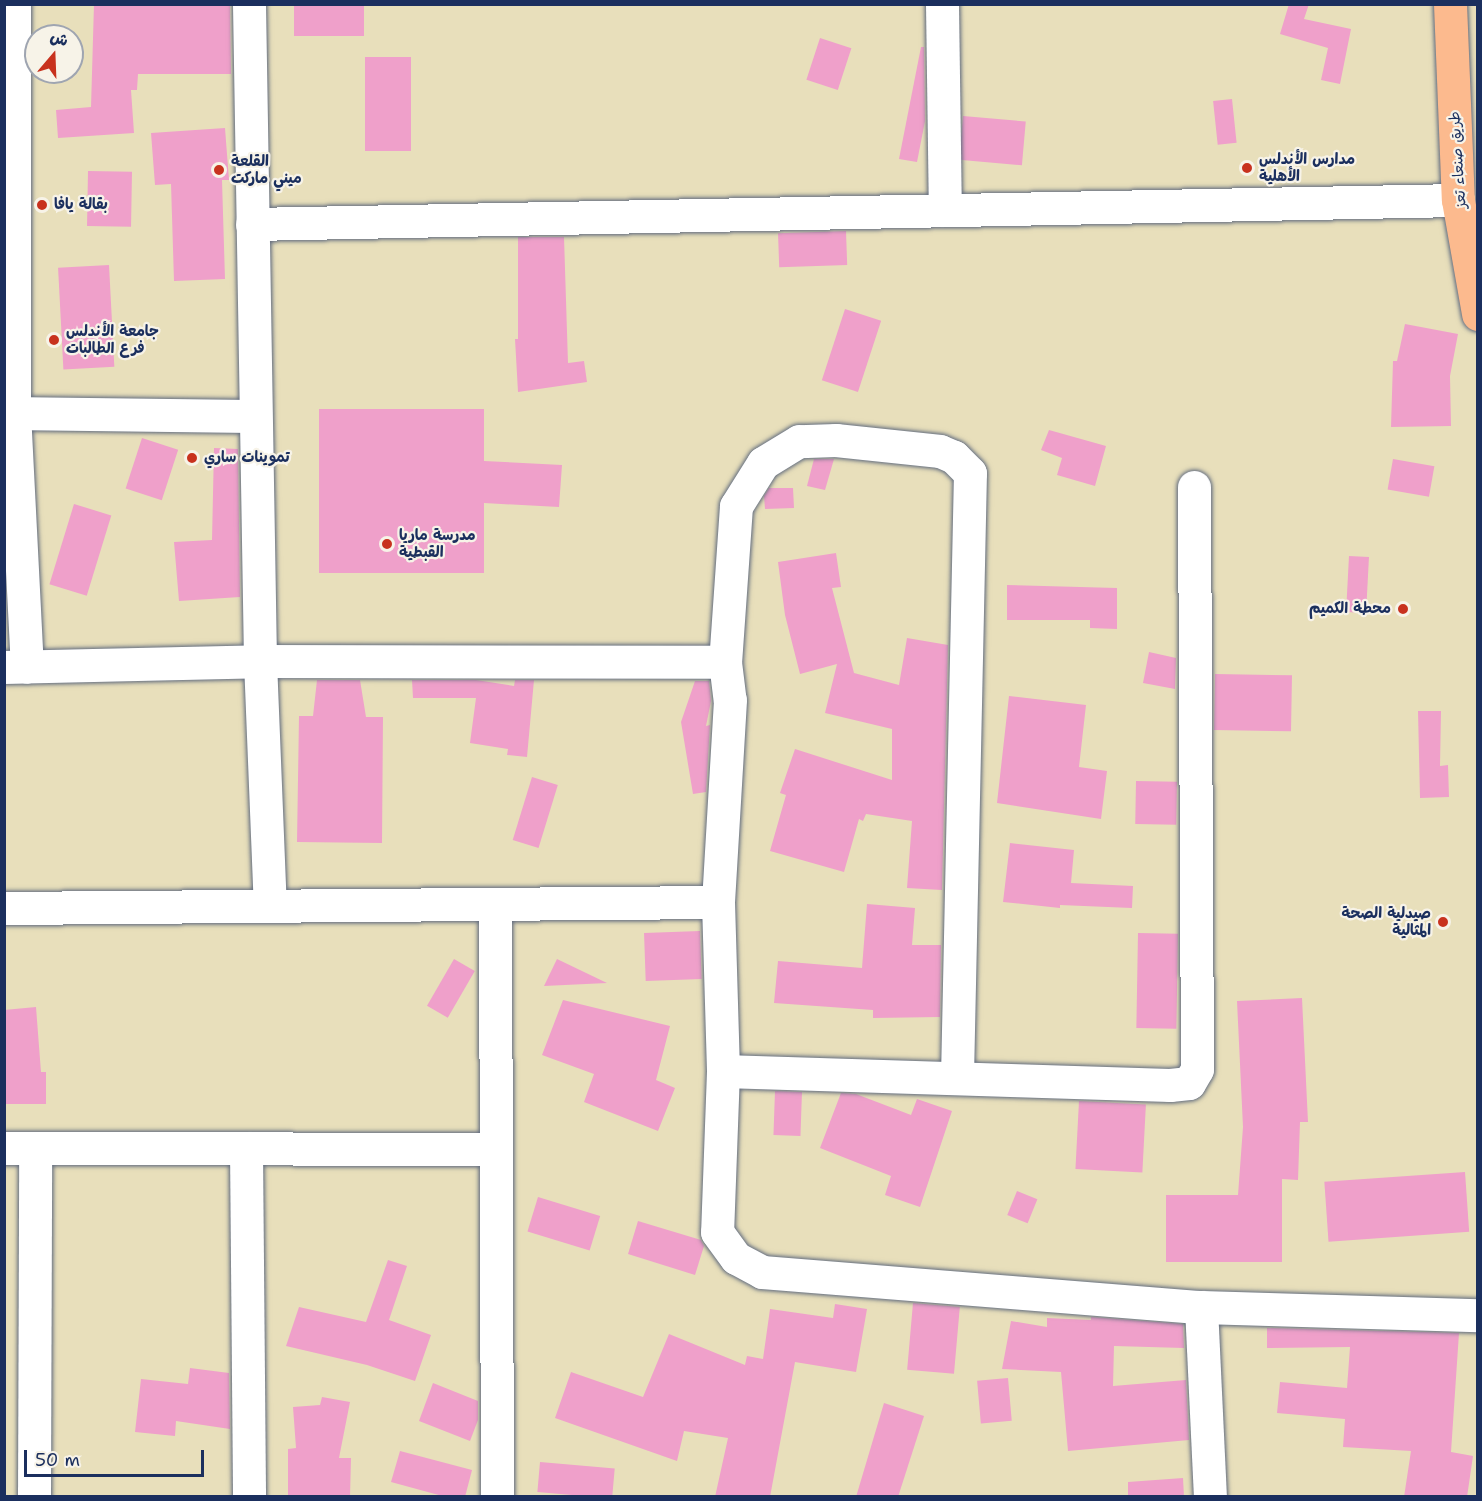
<!DOCTYPE html>
<html>
<head>
<meta charset="utf-8">
<style>
  body { margin:0 }
  #map { position:relative; width:1482px; height:1501px; overflow:hidden; background:#e8dfbb; font-family:"Shantell Sans","Playpen Sans Arabic",sans-serif }
  div>[style] { position:absolute }
  [style*='--x'] { left:calc(var(--x)*1px); top:calc(var(--y)*1px); width:calc(var(--w)*1px); rotate:calc(var(--a)*1deg) }
  .building>* { inset:0; background:#efa0ca; transform-origin:0 0 }
  .roads { filter:drop-shadow(0 0 2px #636d7f) drop-shadow(0 0 2px #636d7f) }
  .minor>* { height:33px; margin:-16.5px; padding:0 16.5px; transform-origin:16.5px; border-radius:16.5px; background:#fff }
  .highway>* { height:33px; margin:-16.5px; padding:0 16.5px; transform-origin:16.5px; border-radius:16.5px; background:#fcba8e }
  .dots>* { width:16px; height:16px; translate:-50% -50%; box-sizing:border-box; border:3px solid #f7f3e8; border-radius:50% }
  span { translate:-50% -50%; white-space:nowrap; text-align:center; line-height:1.15; -webkit-text-stroke:4.5px #f7f3e8; paint-order:stroke }
  .poi-label { font-size:15px; color:#1b2f5e; font-weight:700 }
  .left { translate:0 -50%; text-align:left }
  .right { translate:-100% -50%; text-align:right }
  .street-label { font-size:15px; color:#1b2f5e }
  .frame { position:absolute; inset:0; border:6px solid #1b2f5e; pointer-events:none }
  .north { position:absolute; left:24px; top:24px; width:60px; height:60px; box-sizing:border-box; background:#f7f3e8; border:2px solid #9fa5b1; border-radius:50%; rotate:19deg; font-size:16px; font-weight:700; line-height:24px; text-align:center; color:#1b2f5e }
  .north::after { content:''; display:block; margin:auto; width:21px; height:27px; background:#c8321e; clip-path:polygon(50% 0,100% 100%,50% 72%,0 100%) }
  .scale { position:absolute; left:24px; top:1450px; width:180px; height:27px; box-sizing:border-box; border:3px solid #1b2f5e; border-top:0; padding-left:8px; font-size:18px; line-height:21px; white-space:nowrap; color:#1b2f5e; -webkit-text-stroke:4px #f7f3e8; paint-order:stroke }
</style>
</head>
<body>
<div id="map">
  <div class="building">
    <i style="clip-path:polygon(94px 4px,230px 4px,231px 74px,138px 74px,137px 90px,131px 90px,134px 133px,58px 138px,56px 110px,91px 107px)"></i>
    <i style="left:294px;top:4px;width:70px;height:32px"></i>
    <i style="clip-path:polygon(1289px 4px,1309px 4px,1304px 19px,1351px 29px,1340px 84px,1321px 80px,1328px 48px,1280px 34px)"></i>
    <i style="left:820px;top:38px;width:33px;height:44px;rotate:18deg"></i>
    <i style="clip-path:polygon(921px 47px,924px 47px,925px 121px,917px 162px,899px 159px)"></i>
    <i style="left:365px;top:57px;width:46px;height:94px"></i>
    <i style="left:1232px;top:99px;width:44px;height:19px;rotate:84deg"></i>
    <i style="left:963px;top:116px;width:63px;height:44px;rotate:5deg"></i>
    <i style="clip-path:polygon(225px 128px,229px 180px,222px 180px,225px 279px,174px 281px,171px 184px,155px 185px,151px 133px)"></i>
    <i style="left:88px;top:171px;width:44px;height:55px;rotate:1deg"></i>
    <i style="left:846px;top:231px;width:34px;height:68px;rotate:88deg"></i>
    <i style="clip-path:polygon(518px 237px,564px 237px,568px 363px,584px 361px,587px 382px,518px 392px,515px 339px,518px 339px)"></i>
    <i style="left:109px;top:265px;width:102px;height:51px;rotate:87deg"></i>
    <i style="left:845px;top:309px;width:38px;height:75px;rotate:18deg"></i>
    <i style="clip-path:polygon(1405px 324px,1458px 334px,1450px 376px,1451px 426px,1391px 427px,1393px 361px,1397px 361px)"></i>
    <i style="clip-path:polygon(319px 409px,484px 409px,484px 461px,562px 465px,559px 507px,484px 503px,484px 573px,319px 573px)"></i>
    <i style="clip-path:polygon(1049px 430px,1106px 446px,1095px 486px,1057px 475px,1062px 458px,1041px 450px)"></i>
    <i style="left:142px;top:438px;width:38px;height:53px;rotate:18deg"></i>
    <i style="clip-path:polygon(214px 448px,238px 449px,240px 597px,179px 601px,174px 542px,212px 540px)"></i>
    <i style="clip-path:polygon(814px 459px,834px 459px,825px 490px,807px 486px)"></i>
    <i style="left:1393px;top:459px;width:42px;height:31px;rotate:10deg"></i>
    <i style="clip-path:polygon(769px 488px,793px 488px,794px 508px,765px 509px,764px 496px)"></i>
    <i style="left:74px;top:504px;width:39px;height:84px;rotate:17deg"></i>
    <i style="clip-path:polygon(836px 553px,841px 587px,832px 588px,854px 673px,899px 685px,907px 638px,948px 645px,942px 890px,907px 888px,912px 821px,866px 814px,863px 821px,859px 819px,844px 872px,770px 851px,786px 795px,780px 793px,795px 749px,892px 780px,892px 729px,825px 713px,837px 664px,800px 674px,785px 615px,778px 562px)"></i>
    <i style="left:1349px;top:556px;width:20px;height:56px;rotate:3deg"></i>
    <i style="clip-path:polygon(1007px 585px,1117px 588px,1117px 629px,1090px 628px,1090px 620px,1007px 620px)"></i>
    <i style="clip-path:polygon(1149px 652px,1176px 658px,1175px 689px,1143px 683px)"></i>
    <i style="left:1215px;top:674px;width:77px;height:56px;rotate:1deg"></i>
    <i style="clip-path:polygon(317px 680px,360px 680px,366px 717px,383px 717px,382px 843px,297px 842px,299px 716px,313px 716px)"></i>
    <i style="clip-path:polygon(412px 680px,476px 680px,514px 686px,515px 680px,534px 680px,527px 757px,507px 755px,508px 749px,470px 743px,476px 698px,413px 698px)"></i>
    <i style="clip-path:polygon(695px 681px,709px 681px,711px 701px,706px 726px,710px 725px,706px 792px,693px 794px,681px 722px)"></i>
    <i style="clip-path:polygon(1009px 696px,1086px 705px,1079px 767px,1107px 771px,1101px 819px,997px 803px)"></i>
    <i style="clip-path:polygon(1418px 711px,1441px 711px,1440px 766px,1448px 765px,1449px 797px,1420px 798px)"></i>
    <i style="left:532px;top:777px;width:27px;height:66px;rotate:17deg"></i>
    <i style="left:1136px;top:781px;width:41px;height:43px;rotate:1deg"></i>
    <i style="clip-path:polygon(1010px 843px,1074px 850px,1071px 883px,1133px 886px,1132px 908px,1060px 905px,1060px 908px,1003px 902px)"></i>
    <i style="clip-path:polygon(867px 904px,915px 908px,912px 945px,941px 945px,940px 1017px,873px 1018px,873px 1010px,774px 1003px,778px 961px,862px 968px)"></i>
    <i style="left:700px;top:931px;width:48px;height:56px;rotate:88deg"></i>
    <i style="left:1138px;top:933px;width:40px;height:95px;rotate:1deg"></i>
    <i style="left:454px;top:959px;width:24px;height:54px;rotate:30deg"></i>
    <i style="clip-path:polygon(557px 959px,607px 983px,544px 986px)"></i>
    <i style="clip-path:polygon(1302px 998px,1308px 1122px,1300px 1122px,1298px 1180px,1282px 1179px,1282px 1262px,1166px 1262px,1166px 1195px,1238px 1195px,1243px 1127px,1237px 1001px)"></i>
    <i style="clip-path:polygon(563px 1000px,670px 1026px,656px 1080px,675px 1088px,658px 1131px,584px 1102px,594px 1074px,542px 1055px)"></i>
    <i style="clip-path:polygon(36px 1007px,41px 1072px,46px 1072px,46px 1104px,4px 1104px,4px 1010px)"></i>
    <i style="left:775px;top:1091px;width:27px;height:44px;rotate:2deg"></i>
    <i style="clip-path:polygon(841px 1093px,856px 1094px,911px 1115px,917px 1099px,952px 1111px,920px 1207px,885px 1195px,891px 1176px,820px 1148px)"></i>
    <i style="left:1079px;top:1101px;width:67px;height:68px;rotate:3deg"></i>
    <i style="left:1465px;top:1172px;width:60px;height:141px;rotate:86deg"></i>
    <i style="left:1017px;top:1191px;width:22px;height:26px;rotate:22deg"></i>
    <i style="left:538px;top:1197px;width:65px;height:36px;rotate:17deg"></i>
    <i style="clip-path:polygon(638px 1221px,701px 1240px,704px 1246px,695px 1275px,628px 1254px)"></i>
    <i style="clip-path:polygon(388px 1260px,407px 1266px,389px 1320px,431px 1335px,415px 1381px,367px 1365px,286px 1346px,299px 1307px,366px 1322px)"></i>
    <i style="left:913px;top:1303px;width:47px;height:67px;rotate:5deg"></i>
    <i style="clip-path:polygon(835px 1304px,867px 1309px,856px 1372px,795px 1362px,770px 1497px,715px 1497px,728px 1438px,684px 1431px,677px 1461px,555px 1418px,571px 1372px,643px 1397px,669px 1334px,745px 1365px,747px 1356px,763px 1359px,770px 1309px,833px 1318px)"></i>
    <i style="clip-path:polygon(1091px 1317px,1183px 1324px,1184px 1348px,1114px 1346px,1113px 1386px,1186px 1380px,1189px 1440px,1068px 1451px,1061px 1372px,1002px 1369px,1011px 1321px,1047px 1327px,1047px 1318px,1091px 1320px)"></i>
    <i style="clip-path:polygon(1267px 1328px,1459px 1333px,1451px 1452px,1473px 1456px,1467px 1497px,1404px 1497px,1411px 1451px,1343px 1447px,1345px 1419px,1277px 1413px,1280px 1382px,1347px 1388px,1350px 1347px,1267px 1348px)"></i>
    <i style="clip-path:polygon(190px 1368px,229px 1373px,230px 1429px,176px 1421px,175px 1436px,135px 1432px,141px 1379px,188px 1384px)"></i>
    <i style="left:1008px;top:1378px;width:43px;height:31px;rotate:85deg"></i>
    <i style="clip-path:polygon(433px 1383px,478px 1401px,478px 1420px,470px 1441px,419px 1421px)"></i>
    <i style="clip-path:polygon(322px 1397px,350px 1402px,339px 1458px,351px 1458px,350px 1497px,288px 1497px,288px 1449px,296px 1448px,293px 1407px,320px 1405px)"></i>
    <i style="clip-path:polygon(884px 1403px,924px 1416px,898px 1497px,856px 1497px)"></i>
    <i style="clip-path:polygon(400px 1451px,472px 1470px,465px 1497px,446px 1497px,391px 1482px)"></i>
    <i style="left:540px;top:1462px;width:75px;height:30px;rotate:5deg"></i>
    <i style="clip-path:polygon(1183px 1478px,1184px 1497px,1128px 1497px,1128px 1482px)"></i>
  </div>
  <div class="roads">
    <div class="minor">
      <i style="--x:14;--y:4;--w:408;--a:90"></i>
      <i style="--x:14;--y:412;--w:255;--a:87.1"></i>
      <i style="--x:249;--y:4;--w:657;--a:89.04"></i>
      <i style="--x:260;--y:661;--w:245;--a:87.7"></i>
      <i style="--x:942;--y:4;--w:206;--a:89.2"></i>
      <i style="--x:252;--y:224;--w:1206;--a:-1.14"></i>
      <i style="--x:4;--y:413;--w:251;--a:0.7"></i>
      <i style="--x:4;--y:667;--w:256;--a:-1.3"></i>
      <i style="--x:260;--y:661;--w:465;--a:0.1"></i>
      <i style="--x:495;--y:904;--w:592;--a:89.81"></i>
      <i style="--x:4;--y:908;--w:714;--a:-0.48"></i>
      <i style="--x:723;--y:1071;--w:447;--a:1.8"></i>
      <i style="--x:1170;--y:1085;--w:19;--a:-6"></i>
      <i style="--x:1189;--y:1083;--w:16;--a:-60"></i>
      <i style="--x:1197;--y:1069;--w:582;--a:-90.3"></i>
      <i style="--x:957;--y:1077;--w:604;--a:-88.77"></i>
      <i style="--x:970;--y:473;--w:23;--a:-135"></i>
      <i style="--x:954;--y:457;--w:15;--a:-157"></i>
      <i style="--x:940;--y:451;--w:105;--a:-174"></i>
      <i style="--x:836;--y:440;--w:37;--a:178"></i>
      <i style="--x:799;--y:441;--w:42;--a:148.6"></i>
      <i style="--x:763;--y:463;--w:51;--a:122.1"></i>
      <i style="--x:736;--y:506;--w:156;--a:94"></i>
      <i style="--x:725;--y:662;--w:38;--a:83"></i>
      <i style="--x:730;--y:700;--w:202;--a:93.4"></i>
      <i style="--x:718;--y:902;--w:169;--a:88.3"></i>
      <i style="--x:723;--y:1071;--w:161;--a:92.1"></i>
      <i style="--x:717;--y:1232;--w:32;--a:54"></i>
      <i style="--x:736;--y:1258;--w:30;--a:28"></i>
      <i style="--x:762;--y:1272;--w:440;--a:4.6"></i>
      <i style="--x:1201;--y:1307;--w:277;--a:1.7"></i>
      <i style="--x:4;--y:1148;--w:492;--a:0.1"></i>
      <i style="--x:246;--y:1148;--w:348;--a:89.5"></i>
      <i style="--x:1201;--y:1307;--w:189;--a:87.3"></i>
      <i style="--x:34;--y:1496;--w:348;--a:-89.8"></i>
    </div>
    <div class="highway">
      <i style="--x:1450;--y:4;--w:196;--a:87.7"></i>
      <i style="--x:1458;--y:200;--w:116;--a:80"></i>
    </div>
  </div>
  <div class="dots">
    <i style="left:1247px;top:168px;background:#c8321e"></i>
    <i style="left:219px;top:170px;background:#c8321e"></i>
    <i style="left:42px;top:205px;background:#c8321e"></i>
    <i style="left:54px;top:340px;background:#c8321e"></i>
    <i style="left:192px;top:458px;background:#c8321e"></i>
    <i style="left:387px;top:544px;background:#c8321e"></i>
    <i style="left:1403px;top:609px;background:#c8321e"></i>
    <i style="left:1443px;top:922px;background:#c8321e"></i>
  </div>
  <div class="poi-label">
    <span class="left" style="left:1259px;top:168px">مدارس الأندلس<br>الأهلية</span>
    <span class="left" style="left:231px;top:170px">القلعة<br>ميني ماركت</span>
    <span class="left" style="left:54px;top:205px">بقالة يافا</span>
    <span class="left" style="left:66px;top:340px">جامعة الأندلس<br>فرع الطالبات</span>
    <span class="left" style="left:204px;top:458px">تموينات ساري</span>
    <span class="left" style="left:399px;top:544px">مدرسة ماريا<br>القبطية</span>
    <span class="right" style="left:1391px;top:609px">محطة الكميم</span>
    <span class="right" style="left:1431px;top:922px">صيدلية الصحة<br>المثالية</span>
  </div>
  <div class="street-label">
    <span style="left:1458px;top:160px;rotate:-94deg">طريق صنعاء تعز</span>
  </div>
  <div class="frame"></div>
  <div class="north">ش</div>
  <div class="scale">50 m</div>
</div>
</body>
</html>
